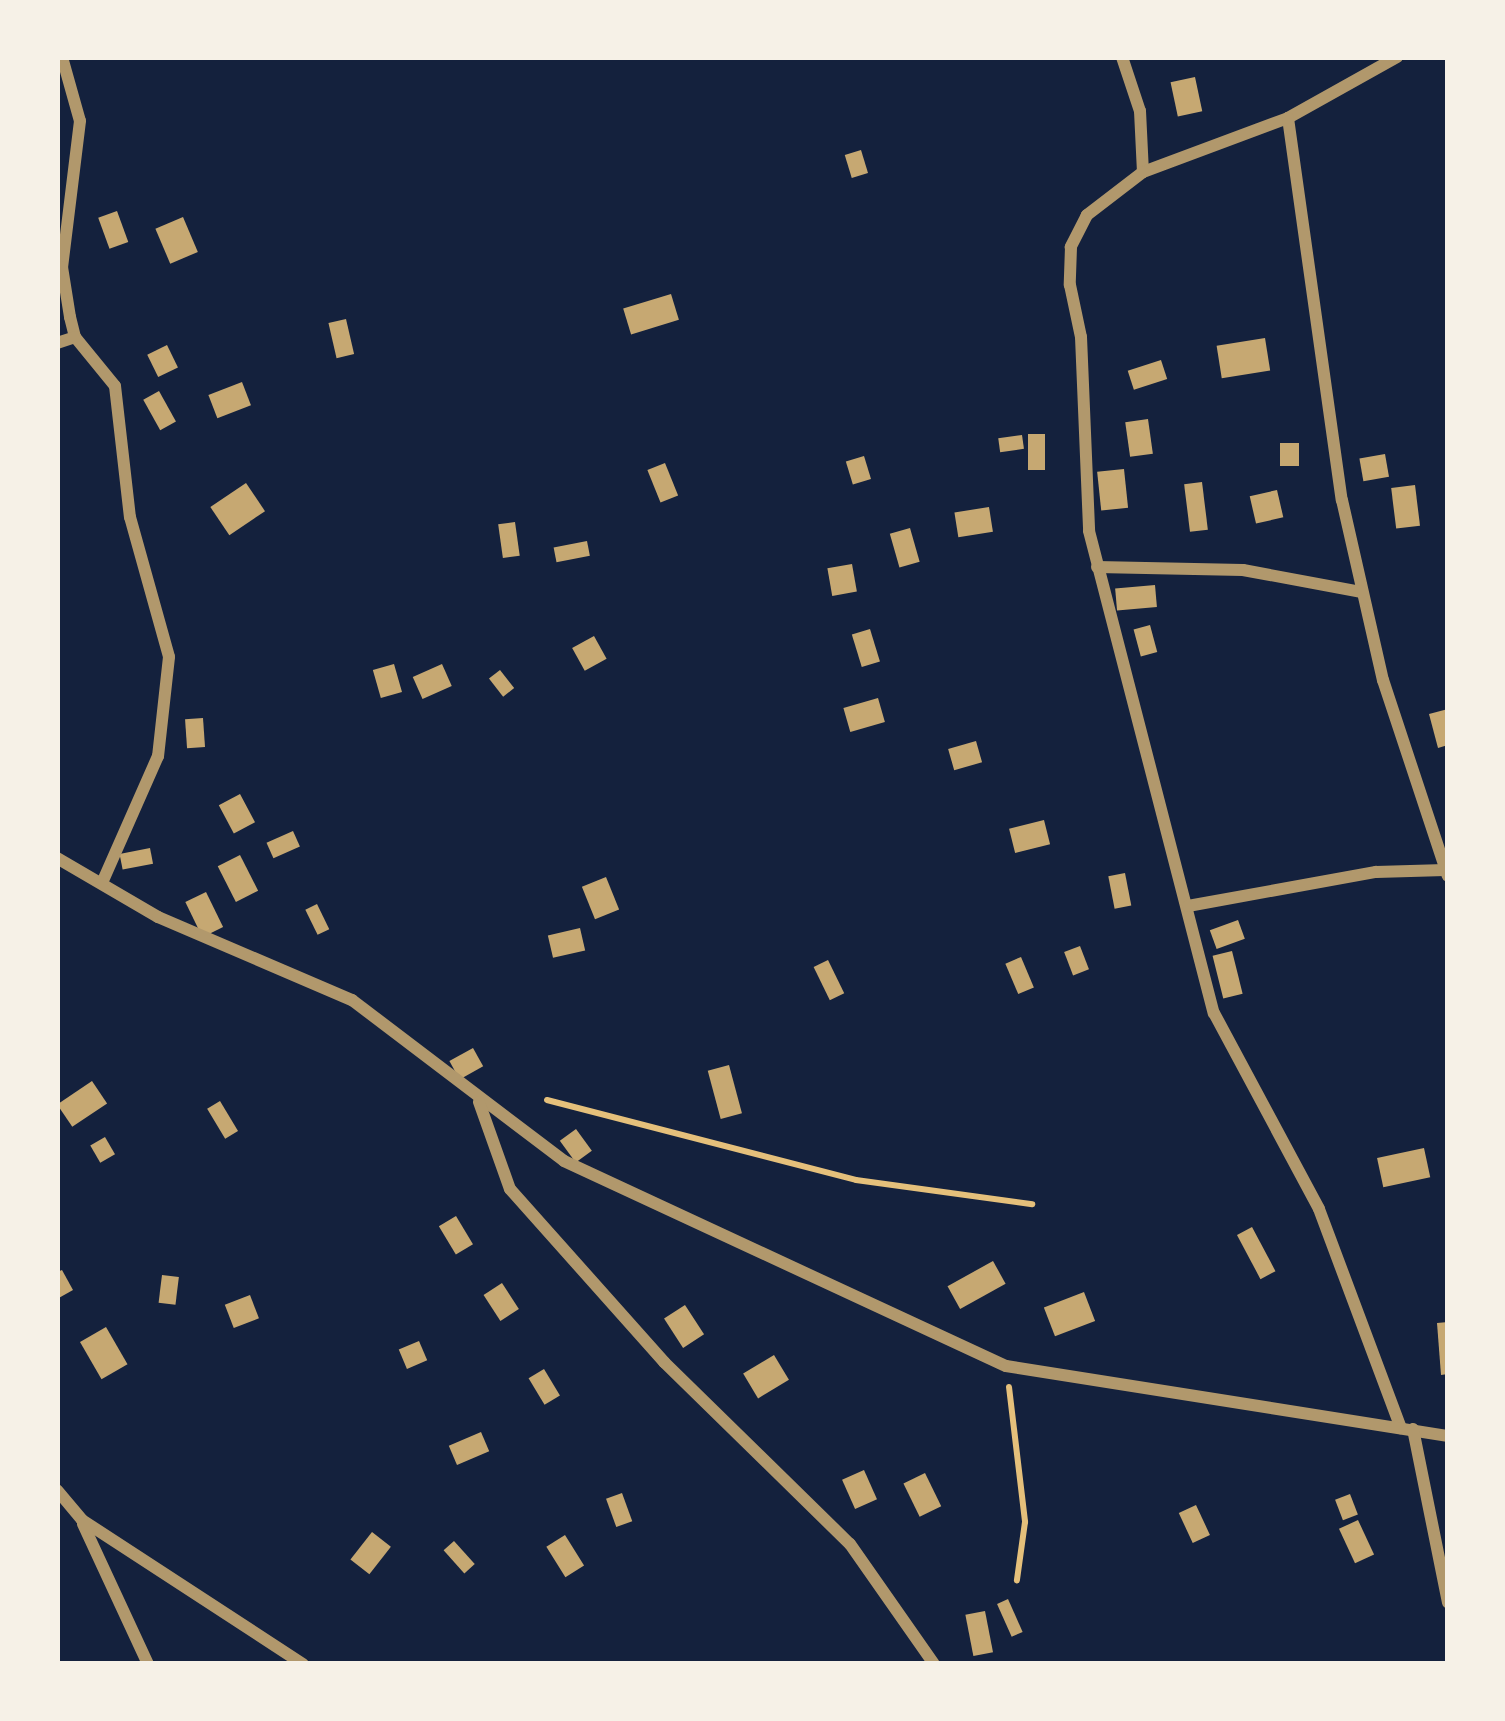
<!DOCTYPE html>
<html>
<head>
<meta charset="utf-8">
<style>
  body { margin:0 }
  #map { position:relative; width:1505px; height:1721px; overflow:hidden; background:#14213d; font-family:"Varela Round",sans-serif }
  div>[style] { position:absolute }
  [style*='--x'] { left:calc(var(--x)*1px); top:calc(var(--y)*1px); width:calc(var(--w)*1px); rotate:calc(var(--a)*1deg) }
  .building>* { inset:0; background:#c6a872; transform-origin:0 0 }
  .path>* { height:6px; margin:-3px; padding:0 3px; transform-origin:3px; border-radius:3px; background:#e5c07b }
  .minor>* { height:12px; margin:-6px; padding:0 6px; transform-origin:6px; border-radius:6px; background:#b1986c }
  span { translate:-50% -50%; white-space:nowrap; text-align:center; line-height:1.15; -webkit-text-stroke:9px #f6f1e7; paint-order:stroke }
  .frame { position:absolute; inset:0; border:60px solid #f6f1e7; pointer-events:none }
</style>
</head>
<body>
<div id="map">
  <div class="building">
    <i style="left:1195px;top:77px;width:35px;height:25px;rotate:78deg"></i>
    <i style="left:861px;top:150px;width:24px;height:17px;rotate:73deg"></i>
    <i style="left:117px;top:211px;width:33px;height:20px;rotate:70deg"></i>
    <i style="left:183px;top:217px;width:38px;height:30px;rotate:67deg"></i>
    <i style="left:671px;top:294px;width:27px;height:50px;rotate:73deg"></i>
    <i style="left:346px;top:319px;width:36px;height:18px;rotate:77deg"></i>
    <i style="left:1265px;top:338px;width:33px;height:49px;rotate:81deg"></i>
    <i style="left:167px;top:345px;width:25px;height:22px;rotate:64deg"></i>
    <i style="left:1161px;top:360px;width:20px;height:35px;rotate:72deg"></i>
    <i style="left:242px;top:382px;width:25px;height:36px;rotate:69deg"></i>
    <i style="left:159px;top:391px;width:35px;height:18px;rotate:61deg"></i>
    <i style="left:1148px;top:419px;width:35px;height:23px;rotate:82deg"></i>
    <i style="left:1028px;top:434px;width:17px;height:36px"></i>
    <i style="left:1022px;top:435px;width:14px;height:24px;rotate:82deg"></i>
    <i style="left:1280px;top:443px;width:19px;height:23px"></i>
    <i style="left:1385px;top:454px;width:23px;height:26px;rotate:80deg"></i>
    <i style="left:864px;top:456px;width:24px;height:19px;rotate:73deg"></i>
    <i style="left:665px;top:463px;width:35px;height:19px;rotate:68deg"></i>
    <i style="left:1124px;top:469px;width:39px;height:27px;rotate:84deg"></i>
    <i style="left:1202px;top:482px;width:48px;height:18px;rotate:83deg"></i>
    <i style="left:246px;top:483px;width:34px;height:43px;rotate:56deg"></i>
    <i style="left:1415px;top:485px;width:41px;height:24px;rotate:83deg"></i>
    <i style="left:1277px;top:490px;width:28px;height:28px;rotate:77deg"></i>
    <i style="left:989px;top:507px;width:25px;height:35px;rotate:81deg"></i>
    <i style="left:515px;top:522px;width:34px;height:17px;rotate:82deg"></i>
    <i style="left:910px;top:528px;width:35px;height:21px;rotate:74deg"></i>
    <i style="left:587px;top:541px;width:15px;height:34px;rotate:79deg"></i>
    <i style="left:852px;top:564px;width:28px;height:25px;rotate:80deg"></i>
    <i style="left:1155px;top:585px;width:22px;height:40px;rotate:85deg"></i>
    <i style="left:1150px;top:625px;width:28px;height:17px;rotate:75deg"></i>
    <i style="left:870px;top:629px;width:34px;height:19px;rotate:73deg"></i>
    <i style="left:594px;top:636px;width:26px;height:25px;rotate:61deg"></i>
    <i style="left:394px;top:664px;width:29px;height:22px;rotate:74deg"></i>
    <i style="left:442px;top:664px;width:24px;height:32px;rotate:66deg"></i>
    <i style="left:500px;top:670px;width:23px;height:14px;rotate:52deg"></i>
    <i style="left:878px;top:698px;width:25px;height:36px;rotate:74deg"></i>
    <i style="clip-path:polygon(1448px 709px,1448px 745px,1438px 748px,1429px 714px)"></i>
    <i style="left:203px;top:718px;width:29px;height:18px;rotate:86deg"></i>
    <i style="left:976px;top:741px;width:22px;height:29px;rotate:74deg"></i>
    <i style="left:240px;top:794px;width:32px;height:24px;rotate:62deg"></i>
    <i style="left:1044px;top:820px;width:25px;height:36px;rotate:76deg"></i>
    <i style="left:293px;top:831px;width:17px;height:29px;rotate:66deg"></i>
    <i style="left:150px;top:848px;width:16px;height:31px;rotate:79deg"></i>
    <i style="left:240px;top:855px;width:40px;height:25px;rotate:63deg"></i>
    <i style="left:1125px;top:873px;width:33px;height:17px;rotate:79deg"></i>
    <i style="left:606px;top:877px;width:35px;height:26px;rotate:68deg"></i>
    <i style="left:206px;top:892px;width:39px;height:23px;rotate:64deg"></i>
    <i style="left:317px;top:904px;width:28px;height:13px;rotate:64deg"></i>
    <i style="left:1238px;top:920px;width:20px;height:30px;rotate:70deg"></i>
    <i style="left:580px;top:928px;width:23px;height:33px;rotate:77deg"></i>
    <i style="left:1080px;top:946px;width:25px;height:17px;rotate:69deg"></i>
    <i style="left:1232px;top:951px;width:44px;height:20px;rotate:76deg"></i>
    <i style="left:1021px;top:957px;width:33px;height:17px;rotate:67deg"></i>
    <i style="left:828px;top:960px;width:37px;height:16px;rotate:64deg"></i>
    <i style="left:473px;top:1048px;width:21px;height:27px;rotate:61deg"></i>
    <i style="left:729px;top:1065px;width:50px;height:22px;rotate:75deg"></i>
    <i style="left:92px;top:1081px;width:27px;height:42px;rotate:56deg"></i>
    <i style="left:220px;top:1101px;width:35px;height:15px;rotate:59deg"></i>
    <i style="left:576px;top:1129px;width:27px;height:20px;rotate:54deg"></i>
    <i style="left:105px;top:1137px;width:20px;height:17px;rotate:60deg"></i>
    <i style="left:1424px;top:1148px;width:30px;height:48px;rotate:78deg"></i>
    <i style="left:456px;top:1216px;width:33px;height:20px;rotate:59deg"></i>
    <i style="left:1252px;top:1227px;width:50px;height:17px;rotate:62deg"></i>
    <i style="left:993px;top:1261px;width:26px;height:52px;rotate:61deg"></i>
    <i style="clip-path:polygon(62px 1270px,73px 1290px,57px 1299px,57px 1272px)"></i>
    <i style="left:162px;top:1275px;width:17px;height:28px;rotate:7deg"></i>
    <i style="left:502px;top:1283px;width:31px;height:22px;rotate:57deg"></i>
    <i style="left:1084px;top:1292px;width:31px;height:43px;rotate:69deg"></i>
    <i style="left:250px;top:1295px;width:25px;height:27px;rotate:69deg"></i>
    <i style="left:685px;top:1305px;width:35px;height:25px;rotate:57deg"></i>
    <i style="clip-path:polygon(1448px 1322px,1448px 1374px,1441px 1375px,1437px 1323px)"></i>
    <i style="left:106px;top:1327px;width:43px;height:30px;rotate:60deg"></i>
    <i style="left:419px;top:1341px;width:21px;height:22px;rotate:67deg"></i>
    <i style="left:774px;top:1355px;width:29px;height:36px;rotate:59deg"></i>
    <i style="left:544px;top:1369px;width:31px;height:18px;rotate:59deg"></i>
    <i style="left:481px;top:1432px;width:21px;height:35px;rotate:67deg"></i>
    <i style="left:864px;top:1470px;width:32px;height:24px;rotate:66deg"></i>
    <i style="left:925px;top:1473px;width:37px;height:24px;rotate:64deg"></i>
    <i style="left:622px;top:1493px;width:30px;height:17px;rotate:70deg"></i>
    <i style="left:1350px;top:1494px;width:22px;height:16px;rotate:69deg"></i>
    <i style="left:1196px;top:1505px;width:33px;height:19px;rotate:65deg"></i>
    <i style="left:1358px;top:1520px;width:38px;height:21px;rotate:65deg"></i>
    <i style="left:372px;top:1532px;width:24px;height:35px;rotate:38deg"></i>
    <i style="left:565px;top:1535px;width:36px;height:22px;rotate:58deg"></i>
    <i style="left:454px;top:1541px;width:31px;height:14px;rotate:48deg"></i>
    <i style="left:1008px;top:1599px;width:36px;height:12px;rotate:66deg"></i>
    <i style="left:985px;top:1611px;width:42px;height:20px;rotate:79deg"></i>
  </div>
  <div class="path">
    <i style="--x:547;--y:1100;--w:319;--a:14.5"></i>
    <i style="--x:856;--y:1180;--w:178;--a:7.8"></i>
    <i style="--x:1009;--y:1387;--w:136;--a:83.2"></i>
    <i style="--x:1025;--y:1522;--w:59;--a:97.9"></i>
  </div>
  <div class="minor">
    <i style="--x:62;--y:57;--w:66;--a:74.3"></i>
    <i style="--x:80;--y:121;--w:147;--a:97"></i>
    <i style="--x:62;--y:267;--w:51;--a:80.9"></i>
    <i style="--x:70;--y:317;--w:21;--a:76"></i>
    <i style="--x:75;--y:337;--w:63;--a:50.8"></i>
    <i style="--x:115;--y:386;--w:132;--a:83.5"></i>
    <i style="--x:130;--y:517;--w:145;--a:74.4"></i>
    <i style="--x:169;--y:657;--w:100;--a:96.3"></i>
    <i style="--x:158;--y:756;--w:139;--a:113.8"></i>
    <i style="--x:1122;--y:57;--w:57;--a:71.6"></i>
    <i style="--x:1140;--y:111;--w:61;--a:87.2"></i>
    <i style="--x:1397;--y:57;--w:125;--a:150.8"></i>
    <i style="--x:1288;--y:118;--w:155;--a:159.6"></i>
    <i style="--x:1143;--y:172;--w:71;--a:142.5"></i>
    <i style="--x:1087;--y:215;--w:36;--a:117"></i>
    <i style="--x:1071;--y:247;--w:38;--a:92"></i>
    <i style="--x:1070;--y:285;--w:53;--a:78.1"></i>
    <i style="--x:1081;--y:337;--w:194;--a:87.6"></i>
    <i style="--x:1089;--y:531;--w:498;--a:75.5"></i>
    <i style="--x:1214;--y:1013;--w:222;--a:61.8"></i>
    <i style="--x:1319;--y:1209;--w:234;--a:69.5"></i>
    <i style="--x:1288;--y:118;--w:386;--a:82"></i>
    <i style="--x:1342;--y:500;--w:185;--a:77.2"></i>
    <i style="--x:1383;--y:680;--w:206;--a:71.7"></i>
    <i style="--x:57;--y:343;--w:19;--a:-18"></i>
    <i style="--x:1097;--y:567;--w:146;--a:1.2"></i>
    <i style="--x:1243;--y:570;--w:121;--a:10.5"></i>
    <i style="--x:57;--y:858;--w:117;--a:30.3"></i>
    <i style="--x:158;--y:917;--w:211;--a:23.2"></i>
    <i style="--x:352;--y:1000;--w:266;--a:37.2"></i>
    <i style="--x:564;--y:1161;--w:487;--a:24.9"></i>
    <i style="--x:1006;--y:1366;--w:448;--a:9"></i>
    <i style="--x:1188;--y:906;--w:191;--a:-10.3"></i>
    <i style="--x:1376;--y:872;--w:69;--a:-1.7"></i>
    <i style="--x:479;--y:1102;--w:92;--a:70.4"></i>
    <i style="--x:510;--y:1189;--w:232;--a:48.3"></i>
    <i style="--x:664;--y:1362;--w:260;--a:44.4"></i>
    <i style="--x:850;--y:1544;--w:146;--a:55"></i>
    <i style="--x:1413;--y:1429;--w:177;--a:78.6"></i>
    <i style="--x:57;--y:1490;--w:39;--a:50"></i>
    <i style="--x:82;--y:1520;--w:264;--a:33.1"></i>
    <i style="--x:83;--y:1524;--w:154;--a:65.1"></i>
  </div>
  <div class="frame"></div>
</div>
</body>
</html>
